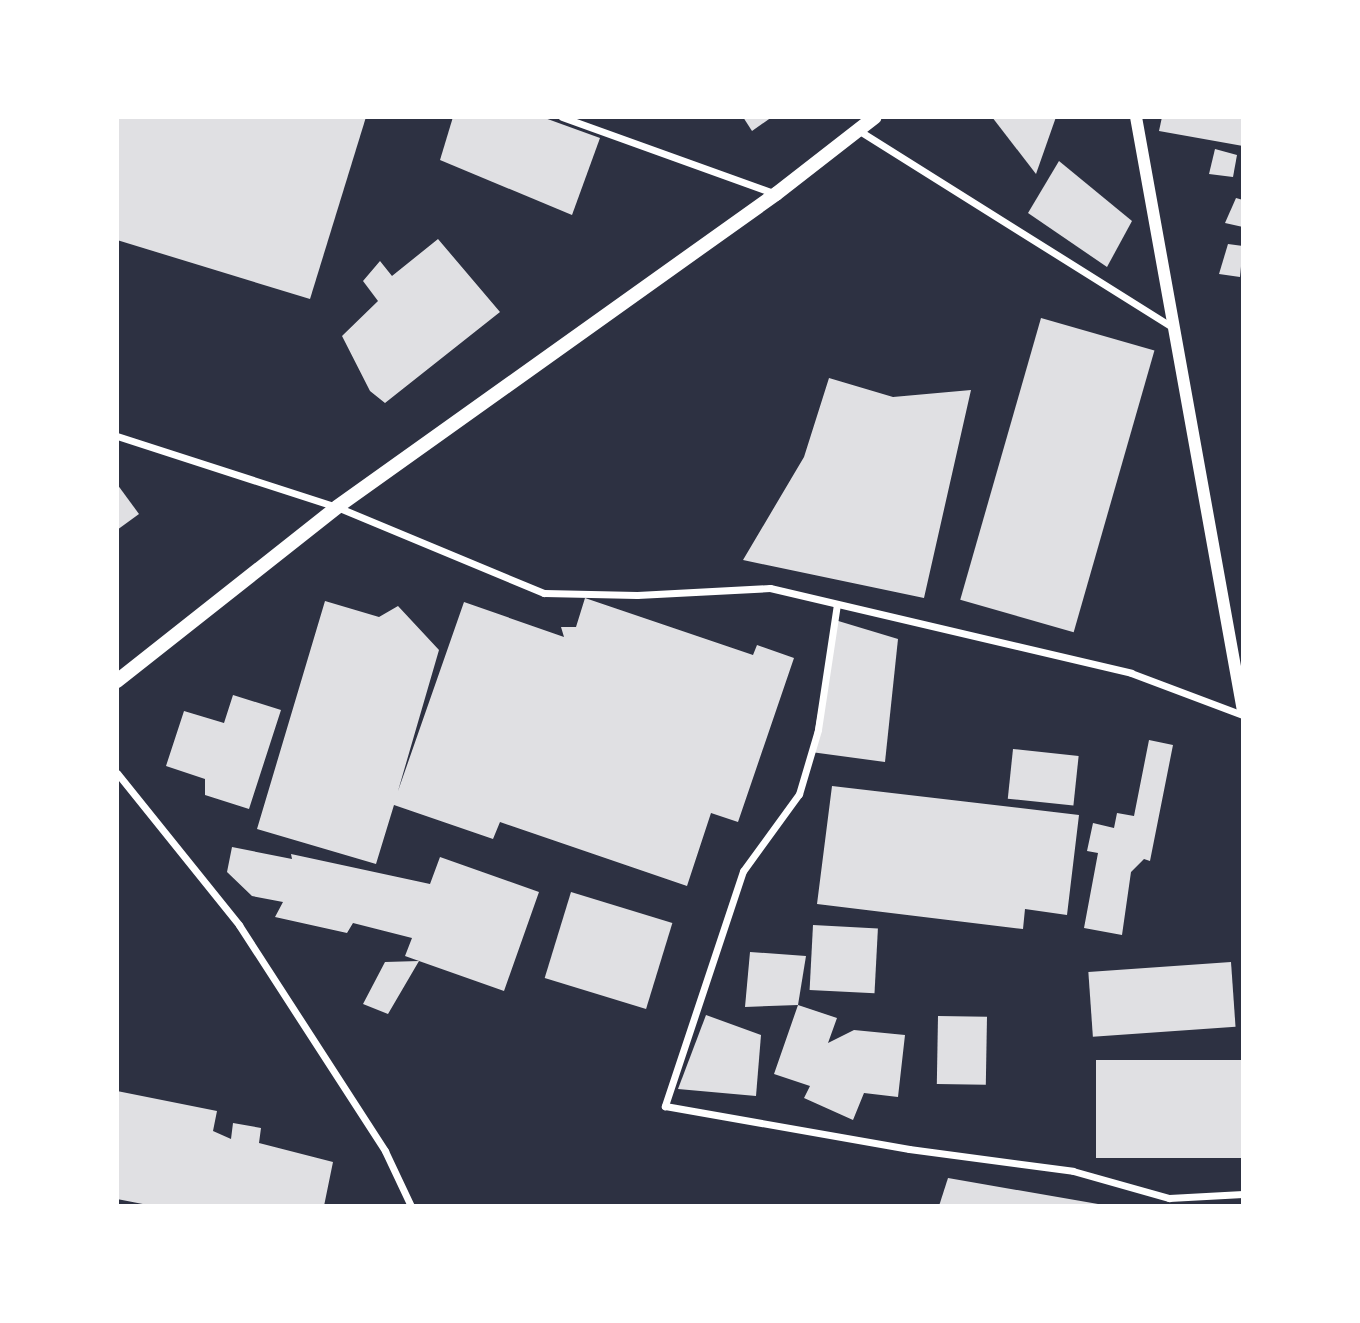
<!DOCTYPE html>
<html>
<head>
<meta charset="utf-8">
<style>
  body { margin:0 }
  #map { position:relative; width:1360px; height:1323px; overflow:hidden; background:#2d3142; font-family:"Source Sans 3",sans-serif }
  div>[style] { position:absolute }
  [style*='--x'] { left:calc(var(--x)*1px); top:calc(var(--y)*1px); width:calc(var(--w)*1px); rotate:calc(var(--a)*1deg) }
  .building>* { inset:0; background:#e0e0e3; transform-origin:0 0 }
  .minor>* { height:7px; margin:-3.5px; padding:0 3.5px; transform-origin:3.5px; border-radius:3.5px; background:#fff }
  .tertiary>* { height:12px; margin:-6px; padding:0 6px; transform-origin:6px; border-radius:6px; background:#fff }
  .secondary>* { height:14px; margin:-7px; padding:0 7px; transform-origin:7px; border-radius:7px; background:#fff }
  span { translate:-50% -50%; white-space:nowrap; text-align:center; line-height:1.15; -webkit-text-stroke:7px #fff; paint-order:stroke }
  .frame { position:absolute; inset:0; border:119px solid #fff; pointer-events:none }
</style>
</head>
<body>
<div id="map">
  <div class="building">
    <i style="clip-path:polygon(117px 117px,366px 117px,310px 299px,117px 240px)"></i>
    <i style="clip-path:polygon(453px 117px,542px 117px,600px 138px,572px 215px,440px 160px)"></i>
    <i style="clip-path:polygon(743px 117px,772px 117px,752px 131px)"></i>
    <i style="clip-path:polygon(992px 117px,1056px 117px,1036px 174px)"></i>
    <i style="clip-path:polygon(1162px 117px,1243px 117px,1243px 146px,1159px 131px)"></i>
    <i style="clip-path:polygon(1215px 149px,1237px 155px,1233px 177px,1209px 174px)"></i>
    <i style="clip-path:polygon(1059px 161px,1132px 221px,1107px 267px,1028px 213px)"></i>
    <i style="clip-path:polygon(1236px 198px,1243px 200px,1243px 227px,1225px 223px)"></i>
    <i style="clip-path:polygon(438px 239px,500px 312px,385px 403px,370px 391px,342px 336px,378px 301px,363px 281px,380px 261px,392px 276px)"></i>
    <i style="clip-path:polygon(1228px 244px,1243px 246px,1240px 277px,1219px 274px)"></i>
    <i style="left:1041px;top:318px;width:118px;height:293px;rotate:16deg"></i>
    <i style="clip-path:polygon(829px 378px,893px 397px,971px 390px,924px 598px,743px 560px,804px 457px)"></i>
    <i style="clip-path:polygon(117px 484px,139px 514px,117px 530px)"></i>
    <i style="clip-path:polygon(585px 598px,753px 655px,757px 645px,794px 658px,738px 822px,711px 813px,687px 886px,500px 822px,493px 839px,394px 805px,376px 864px,257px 829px,325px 601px,379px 617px,398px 606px,439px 650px,398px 791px,464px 602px,564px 637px,561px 627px,576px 627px)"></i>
    <i style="clip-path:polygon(835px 620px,898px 639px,885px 762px,811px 752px)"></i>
    <i style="clip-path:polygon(233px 695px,281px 710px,249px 809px,205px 795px,205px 779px,166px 766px,184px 711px,224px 723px)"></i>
    <i style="clip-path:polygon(1149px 740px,1173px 745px,1150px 861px,1144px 859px,1131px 872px,1122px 935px,1084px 928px,1098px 853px,1087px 851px,1093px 823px,1114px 828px,1117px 813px,1134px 816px)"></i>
    <i style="left:1013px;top:749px;width:66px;height:50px;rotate:6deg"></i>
    <i style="clip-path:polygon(832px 786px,1079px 815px,1067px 915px,1025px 909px,1023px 929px,817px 904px)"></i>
    <i style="clip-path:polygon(232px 847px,292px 859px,291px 854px,430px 884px,440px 857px,539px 892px,504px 991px,419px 961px,388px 1014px,363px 1004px,385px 962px,419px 961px,405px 956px,412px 938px,353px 923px,347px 933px,275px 917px,283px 902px,252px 896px,227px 872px)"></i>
    <i style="left:571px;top:892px;width:106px;height:90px;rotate:17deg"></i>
    <i style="left:813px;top:925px;width:65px;height:65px;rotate:3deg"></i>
    <i style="clip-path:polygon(750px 952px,806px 956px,798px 1005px,745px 1007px)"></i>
    <i style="left:1231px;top:962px;width:65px;height:143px;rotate:86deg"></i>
    <i style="clip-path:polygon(798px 1005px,837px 1018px,828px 1043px,854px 1030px,905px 1035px,898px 1097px,864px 1093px,853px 1120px,804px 1098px,810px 1086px,774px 1074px)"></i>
    <i style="clip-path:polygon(706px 1015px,761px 1035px,756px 1096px,678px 1089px)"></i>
    <i style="left:938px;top:1016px;width:49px;height:68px;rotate:1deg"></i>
    <i style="left:1096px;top:1060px;width:147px;height:98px"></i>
    <i style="clip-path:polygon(117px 1091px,217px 1111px,213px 1131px,231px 1139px,233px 1123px,261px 1128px,259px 1143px,333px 1162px,324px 1206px,153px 1206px,117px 1199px)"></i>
    <i style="clip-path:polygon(948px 1178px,1098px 1204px,1097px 1206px,939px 1206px)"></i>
  </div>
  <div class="minor">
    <i style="--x:562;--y:117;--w:227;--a:19.8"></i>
    <i style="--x:858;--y:130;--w:371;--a:32.1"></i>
    <i style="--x:117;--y:436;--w:231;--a:17.9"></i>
    <i style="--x:337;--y:507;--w:224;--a:22.6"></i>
    <i style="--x:544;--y:593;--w:93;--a:1.2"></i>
    <i style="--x:637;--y:595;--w:133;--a:-3"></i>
    <i style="--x:770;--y:588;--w:371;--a:13.2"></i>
    <i style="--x:1131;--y:673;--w:120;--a:20.6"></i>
    <i style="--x:837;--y:604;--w:127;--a:98.6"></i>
    <i style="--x:818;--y:730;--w:67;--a:106.5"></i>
    <i style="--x:799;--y:794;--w:95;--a:126"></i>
    <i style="--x:743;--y:871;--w:248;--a:108.4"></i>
    <i style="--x:665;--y:1106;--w:248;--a:10"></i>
    <i style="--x:909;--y:1149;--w:165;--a:7.6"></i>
    <i style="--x:1073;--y:1171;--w:100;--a:15.7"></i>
    <i style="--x:1169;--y:1198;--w:74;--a:-3.1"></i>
    <i style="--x:117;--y:773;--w:195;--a:51.2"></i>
    <i style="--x:239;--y:925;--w:269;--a:57.1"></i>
    <i style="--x:385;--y:1151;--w:61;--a:64.7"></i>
  </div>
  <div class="tertiary">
    <i style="--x:1136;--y:117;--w:604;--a:79.79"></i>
  </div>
  <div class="secondary">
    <i style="--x:117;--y:681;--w:280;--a:-38.3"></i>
    <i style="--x:337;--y:507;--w:539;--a:-35.49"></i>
    <i style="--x:776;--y:194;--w:125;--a:-37.9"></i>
  </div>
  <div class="frame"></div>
</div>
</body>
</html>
